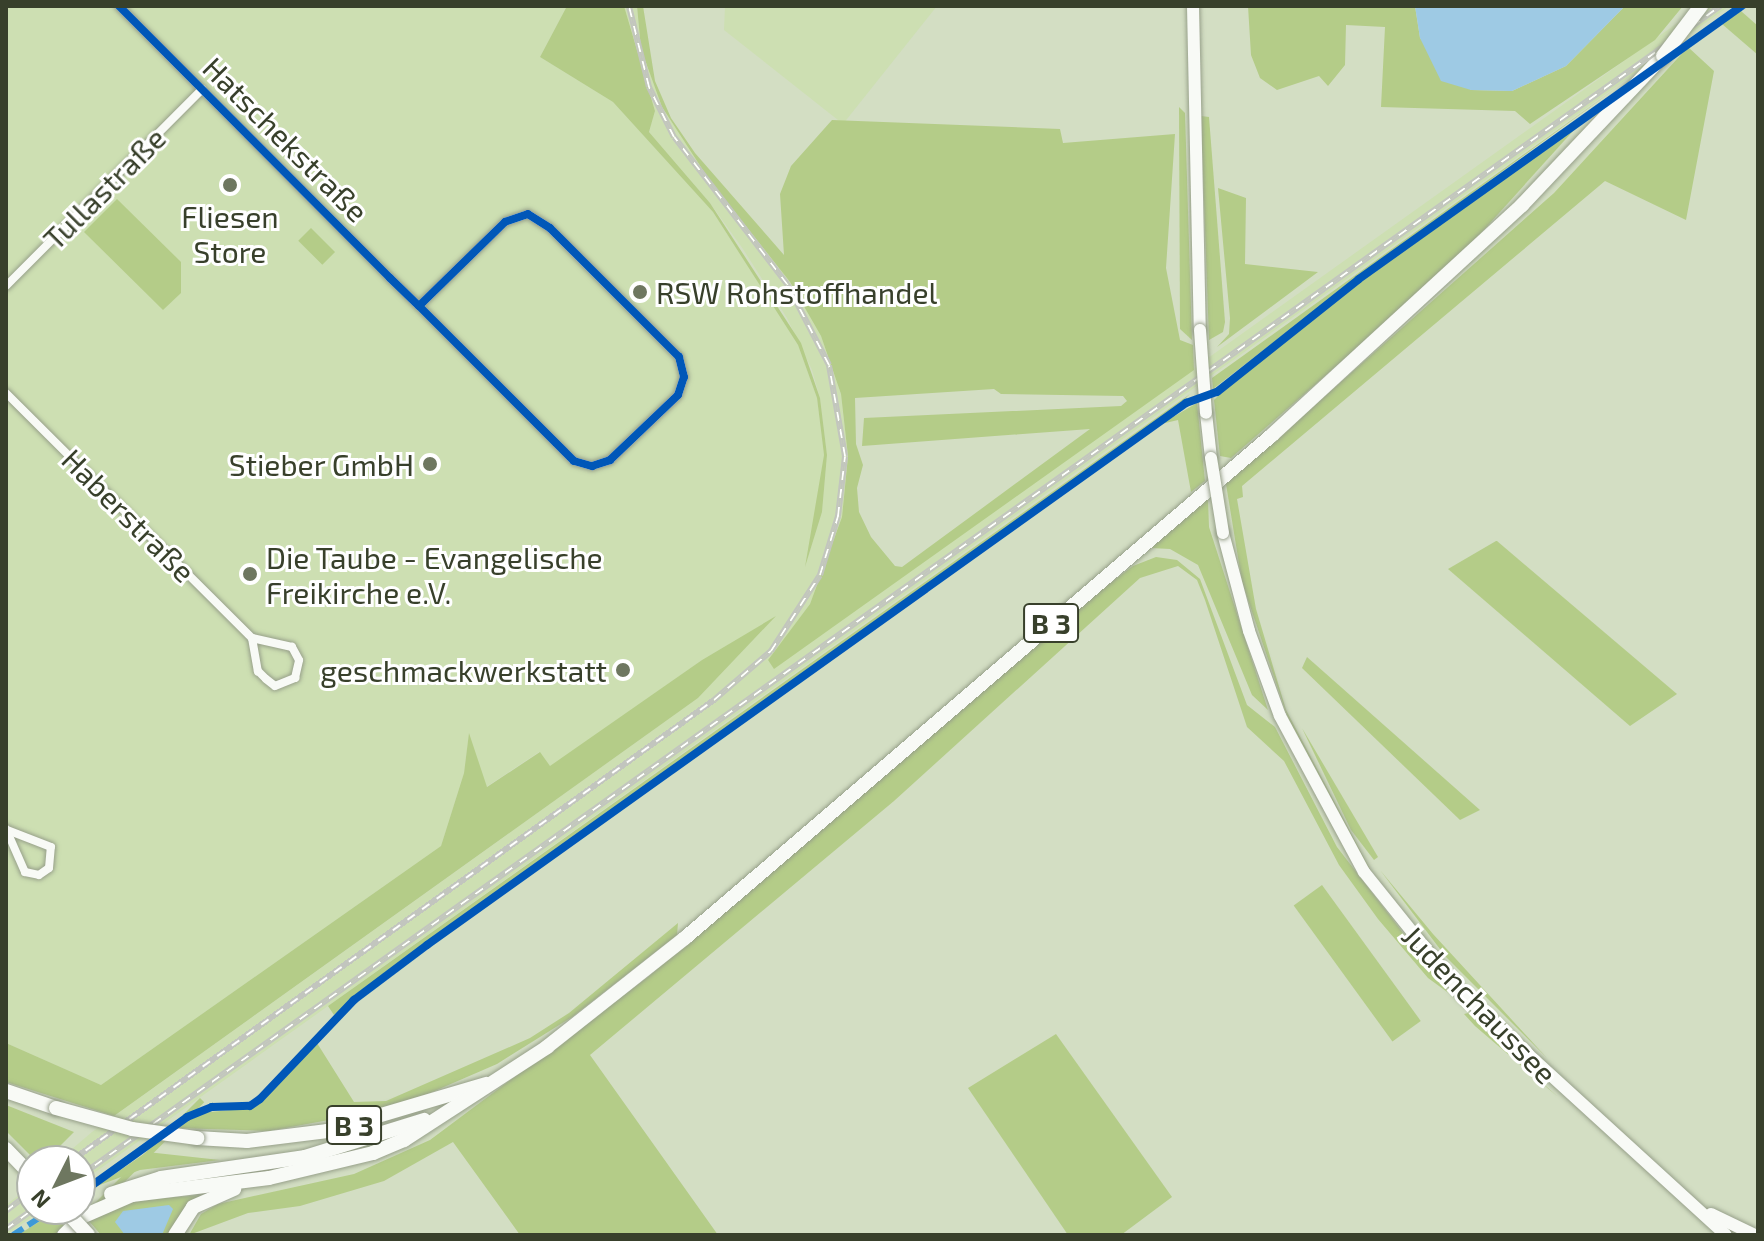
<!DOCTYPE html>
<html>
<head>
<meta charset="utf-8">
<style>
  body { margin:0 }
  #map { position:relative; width:1764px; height:1241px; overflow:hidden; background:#d3dec3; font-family:"Exo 2",sans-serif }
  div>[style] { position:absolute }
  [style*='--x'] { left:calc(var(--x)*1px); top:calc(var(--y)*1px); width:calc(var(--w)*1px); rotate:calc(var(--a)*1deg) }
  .built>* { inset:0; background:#cddfb2 }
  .green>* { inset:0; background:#b4cc88; transform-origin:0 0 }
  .water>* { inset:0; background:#9ecae4 }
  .roads { filter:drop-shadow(0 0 2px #97a08a) drop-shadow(0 0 2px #97a08a) }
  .street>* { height:8px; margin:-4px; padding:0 4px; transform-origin:4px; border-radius:4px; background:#f8faf6 }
  .secondary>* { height:12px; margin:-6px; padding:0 6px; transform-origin:6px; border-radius:6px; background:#f8faf6 }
  .primary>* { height:14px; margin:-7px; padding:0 7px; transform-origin:7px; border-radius:7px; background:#f8faf6 }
  .rail>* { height:6px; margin-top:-3px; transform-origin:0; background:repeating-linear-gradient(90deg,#fff 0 9px,#c2c5be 0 18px); box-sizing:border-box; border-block:2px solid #c2c5be }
  .bridges { filter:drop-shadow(0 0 2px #97a08a) drop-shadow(0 0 2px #97a08a) }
  .secondary-bridge>* { height:12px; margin:-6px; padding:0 6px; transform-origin:6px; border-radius:6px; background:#f8faf6 }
  .primary-bridge>* { height:14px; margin:-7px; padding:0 7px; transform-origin:7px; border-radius:7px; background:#f8faf6 }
  .quiet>* { height:6px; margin-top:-3px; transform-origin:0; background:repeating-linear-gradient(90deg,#3e99d7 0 12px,transparent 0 18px) }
  .cycleway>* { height:8px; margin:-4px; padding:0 4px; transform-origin:4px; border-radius:4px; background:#0057b8 }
  .dots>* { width:22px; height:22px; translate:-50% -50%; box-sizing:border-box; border:4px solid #fff; border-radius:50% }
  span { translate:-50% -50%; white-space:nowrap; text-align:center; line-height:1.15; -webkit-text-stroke:6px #fff; paint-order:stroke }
  .shield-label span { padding:2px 6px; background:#fff; border:2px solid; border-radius:6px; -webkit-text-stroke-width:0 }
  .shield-label { font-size:28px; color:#38402b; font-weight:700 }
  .street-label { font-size:30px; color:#38402b }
  .poi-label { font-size:30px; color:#38402b }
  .left { translate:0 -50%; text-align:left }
  .right { translate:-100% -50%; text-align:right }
  .frame { position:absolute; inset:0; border:8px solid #38402b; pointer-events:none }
  .north { position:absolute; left:16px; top:1145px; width:80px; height:80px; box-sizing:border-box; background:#fff; border:2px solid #afb3aa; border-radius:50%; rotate:228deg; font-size:22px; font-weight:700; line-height:32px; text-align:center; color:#38402b }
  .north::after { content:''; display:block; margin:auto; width:28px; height:36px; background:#6e7760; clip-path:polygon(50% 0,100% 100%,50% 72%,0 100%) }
</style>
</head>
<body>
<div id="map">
  <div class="built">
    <i style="clip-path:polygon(6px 6px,567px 6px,540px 57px,613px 102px,713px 212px,798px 345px,817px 398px,824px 455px,818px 511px,805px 567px,822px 512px,827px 455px,820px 398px,812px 370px,787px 318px,743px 249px,710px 203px,649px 132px,655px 111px,624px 6px,637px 6px,641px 49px,662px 107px,708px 178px,790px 282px,821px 336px,841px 394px,848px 456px,842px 517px,810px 604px,768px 660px,774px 668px,1701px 6px,1729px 6px,80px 1183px,80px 1161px,58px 1161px,92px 1132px,698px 698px,774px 618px,702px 660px,550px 767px,539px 752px,486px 787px,469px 735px,464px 773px,441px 846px,101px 1085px,6px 1043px)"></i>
    <i style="clip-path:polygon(725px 6px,937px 6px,843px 124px,724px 30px)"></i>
    <i style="clip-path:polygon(32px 1185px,32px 1209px,43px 1209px,6px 1235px,6px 1205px)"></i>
  </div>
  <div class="green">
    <i style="clip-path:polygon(567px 6px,624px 6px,655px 111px,649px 132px,710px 203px,801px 343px,820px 398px,827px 455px,822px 512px,805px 567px,824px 455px,817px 398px,798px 345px,713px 212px,613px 102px,540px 57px)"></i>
    <i style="clip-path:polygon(evenodd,637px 6px,643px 6px,655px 81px,671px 118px,695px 153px,784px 255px,780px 194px,791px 166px,832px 120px,1060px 129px,1063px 143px,1175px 134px,1166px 268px,1180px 340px,1193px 345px,1194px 370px,774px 669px,768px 660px,810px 604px,842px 517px,848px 456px,841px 394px,821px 336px,790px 282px,708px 178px,662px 107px,641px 49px,637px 6px,994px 389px,1001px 394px,1123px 396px,1127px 401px,1121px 406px,864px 418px,862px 446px,1090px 429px,902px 567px,895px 566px,871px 537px,859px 512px,857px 488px,863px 465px,856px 444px,855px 398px,994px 389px)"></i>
    <i style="clip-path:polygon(1248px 6px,1415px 6px,1420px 38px,1471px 90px,1512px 91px,1566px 66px,1625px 6px,1683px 6px,1655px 40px,1530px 124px,1515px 111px,1381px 107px,1385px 27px,1346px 25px,1345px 65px,1328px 86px,1319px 76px,1277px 90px,1260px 78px,1251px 55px)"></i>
    <i style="clip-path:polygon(1741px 11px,1758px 26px,1758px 55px,1722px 24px)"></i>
    <i style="clip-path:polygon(1688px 47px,1714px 71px,1686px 220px,1605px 181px,1242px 486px,1243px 497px,1237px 499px,1256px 609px,1286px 710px,1372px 873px,1462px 988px,1378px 888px,1296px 742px,1242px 582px,1226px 484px,1554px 193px)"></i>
    <i style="clip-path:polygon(1619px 86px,1358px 277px,1213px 389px,1212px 378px)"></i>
    <i style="clip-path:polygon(1179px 107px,1185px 113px,1192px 340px,1180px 329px)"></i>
    <i style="clip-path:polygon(1201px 116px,1209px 117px,1225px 322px,1223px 332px,1209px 340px)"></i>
    <i style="clip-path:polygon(1583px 120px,1453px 264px,1231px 458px,1220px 456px,1214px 400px,1226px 388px,1360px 281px)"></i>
    <i style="clip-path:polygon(1218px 188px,1246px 198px,1245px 264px,1318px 272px,1217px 347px,1229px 334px,1230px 318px)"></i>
    <i style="clip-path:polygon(117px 199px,181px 262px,181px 293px,163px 310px,84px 232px)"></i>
    <i style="left:311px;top:228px;width:34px;height:18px;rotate:45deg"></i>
    <i style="clip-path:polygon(1190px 394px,1169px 414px,426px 943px,334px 1015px,328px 1006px)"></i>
    <i style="clip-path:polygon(1197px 403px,1205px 481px,1191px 492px,1178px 420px,1161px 424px)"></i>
    <i style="clip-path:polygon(1208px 499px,1209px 527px,1268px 710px,1252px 695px,1198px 565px,1170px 549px,1151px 548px)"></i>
    <i style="clip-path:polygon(1496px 541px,1497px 541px,1677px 694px,1630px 726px,1448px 569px)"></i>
    <i style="clip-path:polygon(1156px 557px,1177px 560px,1200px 579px,1247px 705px,1275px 727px,1337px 847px,1450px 994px,1428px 978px,1378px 919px,1339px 865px,1284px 761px,1247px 727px,1205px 600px,1197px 580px,1178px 566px,1140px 578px,894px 801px,590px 1055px,718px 1235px,520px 1235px,453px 1142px,384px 1181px,300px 1206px,248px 1213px,189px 1235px,201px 1214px,218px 1204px,354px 1174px,430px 1140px,648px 977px,1089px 599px,1133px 566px)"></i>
    <i style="clip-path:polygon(776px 616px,698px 698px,114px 1116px,6px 1082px,6px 1043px,101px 1085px,441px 846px,464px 773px,469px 733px,487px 787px,540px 752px,550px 766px,702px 660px)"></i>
    <i style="clip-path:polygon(1307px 657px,1480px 810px,1460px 820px,1302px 668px)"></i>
    <i style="clip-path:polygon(1302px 728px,1378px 857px,1374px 860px,1351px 830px)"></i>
    <i style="clip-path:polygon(1380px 870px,1433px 934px,1547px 1058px,1446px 957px)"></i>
    <i style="left:1322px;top:885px;width:168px;height:35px;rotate:54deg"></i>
    <i style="clip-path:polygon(678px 923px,677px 935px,572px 1017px,497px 1064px,430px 1093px,378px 1111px,269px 1131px,175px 1128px,200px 1113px,251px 1108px,317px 1043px,354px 1102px,386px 1101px,530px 1038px,569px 1013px)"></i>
    <i style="clip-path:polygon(1468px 1013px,1496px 1041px,1558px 1097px,1475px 1026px,1464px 1014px)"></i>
    <i style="clip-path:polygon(1056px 1034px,1172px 1197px,1121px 1235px,1068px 1235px,968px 1088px)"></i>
    <i style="left:200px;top:1098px;width:6px;height:147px;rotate:45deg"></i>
    <i style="clip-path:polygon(6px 1105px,74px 1132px,45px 1161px,36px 1161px,6px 1131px)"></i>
    <i style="clip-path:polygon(147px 1152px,220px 1160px,140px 1170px,97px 1186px)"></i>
    <i style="clip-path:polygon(205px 1195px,169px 1235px,101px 1235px,89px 1221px,134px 1200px)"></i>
    <i style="clip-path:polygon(53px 1213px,64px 1225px,55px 1235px,18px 1235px)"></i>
  </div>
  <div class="water">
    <i style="clip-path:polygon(1415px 6px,1625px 6px,1566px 66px,1512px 91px,1471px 90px,1441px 81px,1420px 38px)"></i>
    <i style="clip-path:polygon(169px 1205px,173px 1209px,162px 1235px,125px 1235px,115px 1222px,123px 1211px)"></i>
  </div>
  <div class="roads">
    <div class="street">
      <i style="--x:119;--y:6;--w:384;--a:45.1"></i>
      <i style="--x:390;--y:278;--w:40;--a:44"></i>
      <i style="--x:419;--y:306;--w:219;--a:45"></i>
      <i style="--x:574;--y:461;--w:19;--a:16"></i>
      <i style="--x:592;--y:466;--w:19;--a:-18"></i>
      <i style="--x:610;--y:460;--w:94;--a:-43.7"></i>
      <i style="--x:678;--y:395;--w:19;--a:-72"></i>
      <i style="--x:684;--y:377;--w:21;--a:-104"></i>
      <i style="--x:679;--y:357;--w:182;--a:-135"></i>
      <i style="--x:550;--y:228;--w:26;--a:-148"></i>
      <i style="--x:528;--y:214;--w:24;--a:161"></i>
      <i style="--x:505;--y:222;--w:120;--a:135.7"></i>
      <i style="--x:6;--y:286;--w:278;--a:-45.1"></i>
      <i style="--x:6;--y:393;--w:347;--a:44.9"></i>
      <i style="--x:252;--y:638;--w:34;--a:80"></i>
      <i style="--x:258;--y:671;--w:11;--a:45"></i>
      <i style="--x:266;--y:679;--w:11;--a:38"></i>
      <i style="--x:275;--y:686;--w:22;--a:-22"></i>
      <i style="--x:295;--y:678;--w:18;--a:-77"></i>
      <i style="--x:299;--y:660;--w:15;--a:-118"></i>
      <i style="--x:292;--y:647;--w:41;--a:-167.3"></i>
      <i style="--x:6;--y:829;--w:47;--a:66.2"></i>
      <i style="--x:25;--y:872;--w:14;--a:12"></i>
      <i style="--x:39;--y:875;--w:12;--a:-35"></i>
      <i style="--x:49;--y:868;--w:21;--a:-85"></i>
      <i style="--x:51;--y:847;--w:47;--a:-158.9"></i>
    </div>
    <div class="secondary">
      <i style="--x:1193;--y:6;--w:324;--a:88.8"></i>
      <i style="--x:1206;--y:413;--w:45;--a:83.7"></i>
      <i style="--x:1223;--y:533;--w:101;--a:75.1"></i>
      <i style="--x:1249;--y:631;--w:90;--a:70"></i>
      <i style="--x:1280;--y:716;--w:177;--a:61.7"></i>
      <i style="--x:1364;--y:872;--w:156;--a:51.2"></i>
      <i style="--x:1462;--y:994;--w:357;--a:42.4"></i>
      <i style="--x:1711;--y:1214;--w:49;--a:25.5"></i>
    </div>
    <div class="primary">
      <i style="--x:6;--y:1091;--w:53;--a:18.8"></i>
      <i style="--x:197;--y:1138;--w:50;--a:3.4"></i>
      <i style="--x:247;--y:1141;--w:81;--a:-7.1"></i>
      <i style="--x:327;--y:1131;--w:166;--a:-16.5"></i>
      <i style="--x:6;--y:1149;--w:37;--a:46"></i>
      <i style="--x:111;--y:1194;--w:52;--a:-17.7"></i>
      <i style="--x:161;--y:1178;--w:146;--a:-8.3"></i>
      <i style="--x:305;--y:1157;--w:125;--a:-17.3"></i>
      <i style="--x:86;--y:1215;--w:50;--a:-23.5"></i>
      <i style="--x:132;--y:1195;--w:138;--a:-7.1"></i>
      <i style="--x:269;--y:1178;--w:107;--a:-13.5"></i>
      <i style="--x:373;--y:1153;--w:34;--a:-23"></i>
      <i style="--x:404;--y:1140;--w:171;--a:-33"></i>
      <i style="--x:547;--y:1047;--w:176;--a:-38.3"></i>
      <i style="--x:685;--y:938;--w:773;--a:-40.59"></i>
      <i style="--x:1272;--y:435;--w:340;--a:-42.6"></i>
      <i style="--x:1522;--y:205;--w:205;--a:-46.6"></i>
      <i style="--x:64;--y:1235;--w:30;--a:-44"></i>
      <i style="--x:175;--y:1235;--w:33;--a:-57"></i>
      <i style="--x:193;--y:1207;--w:45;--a:-23.7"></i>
    </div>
  </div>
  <div class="rail">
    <i style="--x:71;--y:1161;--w:791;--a:-35.64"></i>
    <i style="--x:714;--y:700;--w:75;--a:-40.7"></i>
    <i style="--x:771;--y:651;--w:90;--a:-57.2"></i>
    <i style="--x:820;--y:575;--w:62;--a:-73"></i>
    <i style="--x:838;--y:516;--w:60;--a:-83.3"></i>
    <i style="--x:845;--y:456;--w:92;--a:-100"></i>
    <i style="--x:829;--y:365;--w:91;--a:-117.4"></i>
    <i style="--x:787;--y:284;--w:185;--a:-127.5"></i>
    <i style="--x:674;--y:137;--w:56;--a:-116.6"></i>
    <i style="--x:649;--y:87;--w:83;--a:-103.9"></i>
    <i style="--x:80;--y:1176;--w:2015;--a:-35.5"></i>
    <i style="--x:6;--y:1211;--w:33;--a:-38"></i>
    <i style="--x:6;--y:1229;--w:34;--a:-36"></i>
  </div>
  <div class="bridges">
    <div class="secondary-bridge">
      <i style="--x:1200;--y:330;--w:83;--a:85.9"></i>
      <i style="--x:1211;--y:458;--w:76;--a:80.9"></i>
    </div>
    <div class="primary-bridge">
      <i style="--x:1663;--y:56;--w:63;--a:-52.8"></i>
      <i style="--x:56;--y:1108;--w:79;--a:15.4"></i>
      <i style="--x:132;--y:1129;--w:66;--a:7.9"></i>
      <i style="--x:64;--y:1209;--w:35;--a:47"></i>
    </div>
  </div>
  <div class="quiet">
    <i style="--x:13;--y:1235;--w:48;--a:-33"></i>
  </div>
  <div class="cycleway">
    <i style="--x:119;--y:6;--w:384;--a:45.1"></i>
    <i style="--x:390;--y:278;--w:40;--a:44"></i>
    <i style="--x:419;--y:306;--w:219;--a:45"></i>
    <i style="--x:574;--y:461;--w:19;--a:16"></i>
    <i style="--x:592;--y:466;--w:19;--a:-18"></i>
    <i style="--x:610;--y:460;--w:94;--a:-43.7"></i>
    <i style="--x:678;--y:395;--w:19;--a:-72"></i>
    <i style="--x:684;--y:377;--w:21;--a:-104"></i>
    <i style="--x:679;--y:357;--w:182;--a:-135"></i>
    <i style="--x:550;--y:228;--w:26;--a:-148"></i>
    <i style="--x:528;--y:214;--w:24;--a:161"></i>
    <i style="--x:505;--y:222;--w:120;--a:135.7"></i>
    <i style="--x:80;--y:1194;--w:132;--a:-35.7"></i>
    <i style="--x:187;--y:1117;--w:27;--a:-22"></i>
    <i style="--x:212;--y:1107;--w:38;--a:-2"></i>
    <i style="--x:250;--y:1106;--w:12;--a:-35"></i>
    <i style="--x:260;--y:1099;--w:137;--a:-46.5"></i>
    <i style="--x:354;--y:1000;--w:91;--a:-37"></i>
    <i style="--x:427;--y:945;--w:933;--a:-35.53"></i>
    <i style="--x:1186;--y:403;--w:33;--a:-20"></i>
    <i style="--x:1217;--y:392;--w:181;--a:-38.5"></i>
    <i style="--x:1359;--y:279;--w:470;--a:-35.5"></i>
  </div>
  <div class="dots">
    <i style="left:230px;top:185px;background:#6e7760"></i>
    <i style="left:640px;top:292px;background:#6e7760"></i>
    <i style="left:430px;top:464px;background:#6e7760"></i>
    <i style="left:250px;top:574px;background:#6e7760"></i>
    <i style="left:623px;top:670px;background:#6e7760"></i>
  </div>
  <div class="shield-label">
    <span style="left:1051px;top:623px">B 3</span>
    <span style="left:354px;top:1125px">B 3</span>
  </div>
  <div class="street-label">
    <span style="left:286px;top:139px;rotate:45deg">Hatschekstraße</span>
    <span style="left:104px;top:188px;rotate:-45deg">Tullastraße</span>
    <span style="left:129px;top:515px;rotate:45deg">Haberstraße</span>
    <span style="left:1480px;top:1004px;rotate:46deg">Judenchaussee</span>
  </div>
  <div class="poi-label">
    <span style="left:230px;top:233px">Fliesen<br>Store</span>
    <span class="left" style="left:656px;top:292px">RSW Rohstoffhandel</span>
    <span class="right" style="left:414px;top:464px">Stieber GmbH</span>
    <span class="left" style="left:266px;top:574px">Die Taube - Evangelische<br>Freikirche e.V.</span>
    <span class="right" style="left:607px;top:670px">geschmackwerkstatt</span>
  </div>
  <div class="frame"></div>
  <div class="north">N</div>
</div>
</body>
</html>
